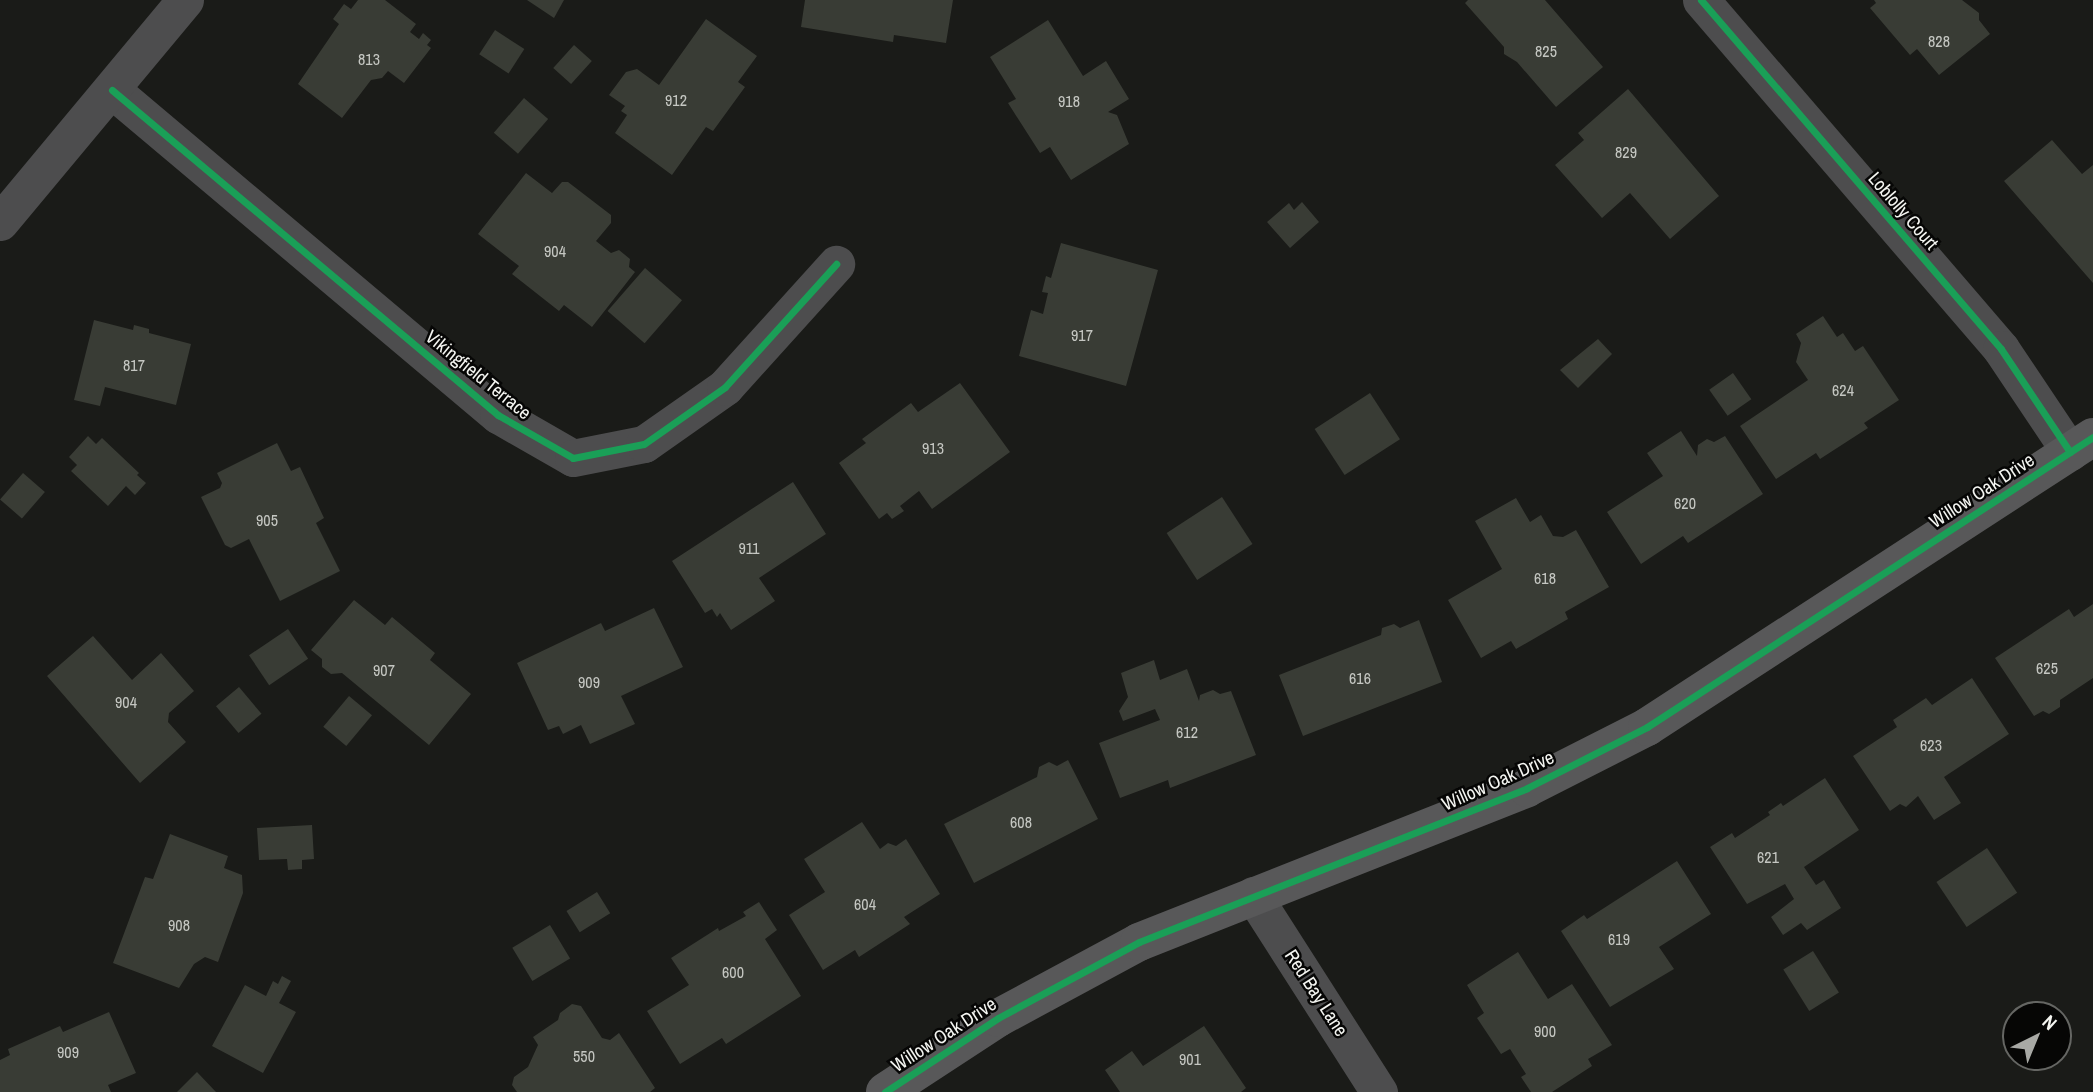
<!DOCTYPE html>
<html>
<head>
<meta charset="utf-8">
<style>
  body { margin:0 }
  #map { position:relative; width:2093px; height:1092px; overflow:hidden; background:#1a1b18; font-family:"Archivo Narrow",sans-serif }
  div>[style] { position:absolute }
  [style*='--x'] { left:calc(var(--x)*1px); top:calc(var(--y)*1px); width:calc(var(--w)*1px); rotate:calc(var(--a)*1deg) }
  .building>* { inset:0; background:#393c35; transform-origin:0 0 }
  .street>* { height:37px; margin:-18.5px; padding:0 18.5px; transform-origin:18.5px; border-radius:18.5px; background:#4d4d4e }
  .secondary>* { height:38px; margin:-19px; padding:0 19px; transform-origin:19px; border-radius:19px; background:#585859 }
  .cycleway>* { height:7px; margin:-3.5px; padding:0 3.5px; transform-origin:3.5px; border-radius:3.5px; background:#1a9f57 }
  span { translate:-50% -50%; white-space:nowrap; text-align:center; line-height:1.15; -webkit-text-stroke:5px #060605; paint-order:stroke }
  .number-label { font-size:16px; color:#c5c7c2 }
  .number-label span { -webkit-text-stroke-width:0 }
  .street-label { font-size:19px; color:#f4f5f1 }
  .north { position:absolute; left:2002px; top:1001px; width:70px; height:70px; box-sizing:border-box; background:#060605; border:2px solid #656663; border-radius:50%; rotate:43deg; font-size:19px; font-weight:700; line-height:28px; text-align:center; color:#f4f5f1 }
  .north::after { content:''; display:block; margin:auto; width:24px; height:32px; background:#a8a9a5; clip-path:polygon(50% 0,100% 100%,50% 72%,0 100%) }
</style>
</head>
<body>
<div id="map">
  <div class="building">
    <i style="clip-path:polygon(358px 0,385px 0,416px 24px,410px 32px,419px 39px,423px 33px,431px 40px,427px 45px,431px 48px,404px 83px,388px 71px,382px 78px,371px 80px,342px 118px,298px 84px,339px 24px,333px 19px,344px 4px,351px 9px)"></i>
    <i style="clip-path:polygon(527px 0,564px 0,554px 18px)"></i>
    <i style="clip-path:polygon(805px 0,953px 0,946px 43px,894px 35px,893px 42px,801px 27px)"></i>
    <i style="clip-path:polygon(1468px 0,1545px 0,1603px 67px,1556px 107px,1517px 62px,1504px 54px,1504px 47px,1465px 3px)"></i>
    <i style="clip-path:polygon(1874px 0,1962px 0,1979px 13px,1979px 20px,1990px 34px,1939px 75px,1917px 49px,1910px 55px,1870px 8px,1876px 3px)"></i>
    <i style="clip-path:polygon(706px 19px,757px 56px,738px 82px,745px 87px,713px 131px,706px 127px,672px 175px,615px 133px,627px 115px,621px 111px,625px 106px,609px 95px,626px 72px,637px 69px,659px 85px)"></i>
    <i style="clip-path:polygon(1048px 20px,1083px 76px,1106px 61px,1129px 99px,1108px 112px,1117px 115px,1129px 144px,1071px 180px,1050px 147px,1040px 153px,1008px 103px,1016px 99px,990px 57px)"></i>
    <i style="left:495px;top:30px;width:35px;height:29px;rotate:33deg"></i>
    <i style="left:574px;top:45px;width:24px;height:31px;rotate:42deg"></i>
    <i style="clip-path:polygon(1628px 89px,1719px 196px,1670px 239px,1630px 193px,1602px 218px,1555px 165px,1584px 140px,1578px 133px)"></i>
    <i style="left:524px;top:98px;width:32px;height:46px;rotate:41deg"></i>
    <i style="clip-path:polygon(2052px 140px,2082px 174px,2093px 165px,2093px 283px,2004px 181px)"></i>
    <i style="clip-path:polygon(526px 173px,552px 193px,562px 182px,568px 182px,611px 215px,611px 223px,596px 241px,611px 253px,619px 250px,630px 259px,629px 267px,635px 272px,592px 327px,564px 305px,559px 311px,512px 274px,519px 266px,478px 234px)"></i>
    <i style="clip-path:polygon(1302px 202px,1319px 222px,1290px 248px,1267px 222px,1289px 203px,1294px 210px)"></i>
    <i style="clip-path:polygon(1061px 243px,1158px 270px,1126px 386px,1019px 356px,1031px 310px,1043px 314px,1048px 293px,1042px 292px,1046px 276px,1051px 278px)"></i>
    <i style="left:645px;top:268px;width:49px;height:57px;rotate:41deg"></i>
    <i style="clip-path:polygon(1823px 316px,1837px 337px,1843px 333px,1855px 351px,1863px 346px,1899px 400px,1864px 423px,1868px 428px,1820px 459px,1816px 453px,1776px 479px,1740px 426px,1808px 380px,1796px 362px,1801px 343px,1796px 334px)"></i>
    <i style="clip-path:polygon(94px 320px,133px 330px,134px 325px,149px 329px,149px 333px,191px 344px,176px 405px,105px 387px,100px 406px,74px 400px)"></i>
    <i style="clip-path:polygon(1598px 339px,1612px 354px,1578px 388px,1560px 370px)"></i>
    <i style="left:1733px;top:373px;width:32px;height:29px;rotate:55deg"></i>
    <i style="clip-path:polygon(960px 383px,1010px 452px,932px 509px,919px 491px,900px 506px,904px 511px,892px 519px,887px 513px,879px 519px,839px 463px,866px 443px,862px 439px,911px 403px,918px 412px)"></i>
    <i style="left:1370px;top:393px;width:55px;height:66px;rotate:57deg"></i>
    <i style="clip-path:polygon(1681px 431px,1697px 456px,1698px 445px,1707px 439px,1714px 442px,1725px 436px,1763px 494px,1688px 543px,1683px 536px,1641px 564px,1607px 512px,1663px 476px,1647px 453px)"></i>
    <i style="clip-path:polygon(88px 436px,96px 444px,102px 438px,139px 473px,137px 475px,146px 483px,135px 495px,126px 486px,108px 506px,71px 471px,77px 465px,69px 457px)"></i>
    <i style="clip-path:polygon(277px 443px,291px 471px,300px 467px,324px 518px,316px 523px,340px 571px,280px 601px,249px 539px,231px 548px,225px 545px,201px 497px,220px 488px,222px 483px,217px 473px)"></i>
    <i style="left:23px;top:473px;width:29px;height:35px;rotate:41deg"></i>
    <i style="clip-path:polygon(793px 482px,826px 534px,759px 578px,775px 601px,731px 630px,720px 613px,717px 617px,712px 609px,705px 613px,672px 561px)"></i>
    <i style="left:1222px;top:497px;width:56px;height:66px;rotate:57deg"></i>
    <i style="clip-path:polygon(1516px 498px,1530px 522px,1541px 515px,1553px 536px,1563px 537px,1576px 530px,1609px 587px,1565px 612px,1568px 619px,1516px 649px,1511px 641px,1481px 658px,1448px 600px,1502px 569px,1475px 521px)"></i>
    <i style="clip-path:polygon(354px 600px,385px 625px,392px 617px,435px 653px,430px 660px,471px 694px,429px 745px,342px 673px,331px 674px,322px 667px,322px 659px,311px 650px)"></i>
    <i style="clip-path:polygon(2093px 604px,2093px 678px,2060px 700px,2060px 707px,2049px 714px,2043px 711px,2034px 716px,1995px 658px,2069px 609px,2074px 617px)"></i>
    <i style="clip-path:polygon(654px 608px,683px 667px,621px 696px,635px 724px,590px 744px,581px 725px,563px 734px,559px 726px,548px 730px,517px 663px,601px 623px,605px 631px)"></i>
    <i style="clip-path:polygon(1419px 620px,1442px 682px,1303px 736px,1279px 675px,1381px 635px,1382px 628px,1394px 624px,1400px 628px)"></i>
    <i style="left:288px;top:629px;width:36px;height:47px;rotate:56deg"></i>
    <i style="clip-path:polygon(93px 636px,132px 680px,161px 653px,194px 691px,169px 713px,168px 722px,186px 742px,140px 783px,47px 676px)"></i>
    <i style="clip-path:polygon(1154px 660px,1160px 680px,1187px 669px,1199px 701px,1200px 695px,1213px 690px,1220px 694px,1231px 691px,1256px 755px,1170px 788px,1168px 780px,1120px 798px,1099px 743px,1160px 720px,1155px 709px,1123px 721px,1119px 711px,1128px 697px,1121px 673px)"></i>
    <i style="clip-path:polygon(1972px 678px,2009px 734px,1944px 777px,1961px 803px,1934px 820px,1918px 796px,1906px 807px,1900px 804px,1890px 811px,1853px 756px,1897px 727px,1893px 720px,1926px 698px,1932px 705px)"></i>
    <i style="left:239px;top:687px;width:35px;height:30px;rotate:50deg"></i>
    <i style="left:349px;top:696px;width:30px;height:40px;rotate:40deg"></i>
    <i style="clip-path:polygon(1068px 760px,1098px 819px,974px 883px,944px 824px,1037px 777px,1039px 767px,1049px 762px,1057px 766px)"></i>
    <i style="clip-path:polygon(1825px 778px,1859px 830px,1804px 867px,1816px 885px,1824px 880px,1841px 908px,1807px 930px,1801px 923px,1783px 935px,1771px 917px,1794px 899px,1785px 884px,1747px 904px,1710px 847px,1732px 833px,1735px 838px,1770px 815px,1768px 812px,1781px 803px,1783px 806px)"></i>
    <i style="clip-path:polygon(862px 822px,880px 849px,888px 843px,896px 846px,906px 839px,940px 894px,904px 917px,910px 924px,859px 957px,855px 950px,823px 970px,789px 915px,825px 892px,804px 859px)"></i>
    <i style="clip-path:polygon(312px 825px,314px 859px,302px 860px,302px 869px,288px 870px,287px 859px,259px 860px,257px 828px)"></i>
    <i style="clip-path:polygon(170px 834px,228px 856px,224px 868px,242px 875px,243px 893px,218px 962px,205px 957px,194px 964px,179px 988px,113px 963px,145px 877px,153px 879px)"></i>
    <i style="left:1987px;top:848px;width:54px;height:61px;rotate:56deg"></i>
    <i style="clip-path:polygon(1677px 861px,1711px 914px,1659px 947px,1674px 969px,1610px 1007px,1561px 931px,1584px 915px,1587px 919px)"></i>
    <i style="left:597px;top:892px;width:25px;height:36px;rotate:58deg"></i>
    <i style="clip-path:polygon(759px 902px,777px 930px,765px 939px,801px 996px,726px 1044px,722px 1038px,680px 1064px,647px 1011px,689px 985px,671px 958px,718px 928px,719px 931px,746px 916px,743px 912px)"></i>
    <i style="left:550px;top:925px;width:39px;height:44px;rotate:59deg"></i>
    <i style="left:1813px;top:951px;width:49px;height:35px;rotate:58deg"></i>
    <i style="clip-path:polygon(1518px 952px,1548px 999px,1572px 984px,1612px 1045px,1588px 1059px,1592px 1066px,1552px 1092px,1531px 1092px,1521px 1077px,1526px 1074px,1510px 1049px,1501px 1054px,1477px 1018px,1484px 1013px,1467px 985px)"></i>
    <i style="clip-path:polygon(282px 976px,291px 981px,279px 1003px,296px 1012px,263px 1073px,212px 1046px,245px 985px,266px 996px,273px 981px,278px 984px)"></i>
    <i style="clip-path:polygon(572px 1004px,581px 1006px,602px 1038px,610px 1040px,619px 1033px,655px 1088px,650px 1092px,517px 1092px,512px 1085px,514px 1077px,528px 1067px,538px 1045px,533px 1037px,558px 1020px,560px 1013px)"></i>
    <i style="clip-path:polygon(109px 1012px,136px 1073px,108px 1085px,111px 1092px,0 1092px,0 1060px,10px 1055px,8px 1049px,60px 1026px,63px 1032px)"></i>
    <i style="clip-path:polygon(1204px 1026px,1246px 1088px,1241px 1092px,1120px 1092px,1105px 1070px,1132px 1051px,1143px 1066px)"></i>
    <i style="clip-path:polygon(197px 1072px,216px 1092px,177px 1092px)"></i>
  </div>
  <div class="street">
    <i style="--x:1701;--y:0;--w:460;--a:49.3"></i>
    <i style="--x:2001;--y:349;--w:124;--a:56.2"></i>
    <i style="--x:112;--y:90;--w:505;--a:40.1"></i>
    <i style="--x:498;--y:415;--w:86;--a:29.8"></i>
    <i style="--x:573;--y:458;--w:72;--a:-11.2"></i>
    <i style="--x:644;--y:444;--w:99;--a:-35.1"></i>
    <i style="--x:725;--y:387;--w:166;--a:-47.9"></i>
    <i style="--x:0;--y:222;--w:289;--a:-50.2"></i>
    <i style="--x:1253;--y:895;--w:234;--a:57.4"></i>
  </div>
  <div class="secondary">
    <i style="--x:885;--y:1092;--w:135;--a:-33.2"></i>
    <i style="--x:998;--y:1018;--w:160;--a:-28.3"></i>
    <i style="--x:1139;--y:942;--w:417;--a:-21.6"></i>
    <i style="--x:1527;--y:788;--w:135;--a:-26.9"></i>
    <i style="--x:1647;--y:727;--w:532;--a:-33.03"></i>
  </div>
  <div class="cycleway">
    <i style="--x:1701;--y:0;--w:460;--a:49.3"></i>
    <i style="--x:2001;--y:349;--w:124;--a:56.2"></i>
    <i style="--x:112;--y:90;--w:505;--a:40.1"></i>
    <i style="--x:498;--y:415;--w:86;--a:29.8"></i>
    <i style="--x:573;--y:458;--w:72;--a:-11.2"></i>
    <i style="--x:644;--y:444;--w:99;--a:-35.1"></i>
    <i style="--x:725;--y:387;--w:166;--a:-47.9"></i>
    <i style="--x:885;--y:1092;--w:135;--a:-33.2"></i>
    <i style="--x:998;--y:1018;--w:160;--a:-28.3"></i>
    <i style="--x:1139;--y:942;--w:417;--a:-21.6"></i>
    <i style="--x:1527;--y:788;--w:135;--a:-26.9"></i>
    <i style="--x:1647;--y:727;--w:532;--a:-33.03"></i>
  </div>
  <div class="number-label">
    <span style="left:1939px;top:41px">828</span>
    <span style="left:1546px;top:51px">825</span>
    <span style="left:369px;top:59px">813</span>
    <span style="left:676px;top:100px">912</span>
    <span style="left:1069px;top:101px">918</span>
    <span style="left:1626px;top:152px">829</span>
    <span style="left:555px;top:251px">904</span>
    <span style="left:1082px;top:335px">917</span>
    <span style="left:134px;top:365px">817</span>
    <span style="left:1843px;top:390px">624</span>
    <span style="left:933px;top:448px">913</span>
    <span style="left:1685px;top:503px">620</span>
    <span style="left:267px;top:520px">905</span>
    <span style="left:749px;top:548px">911</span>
    <span style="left:1545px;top:578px">618</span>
    <span style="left:2047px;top:668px">625</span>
    <span style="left:384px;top:670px">907</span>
    <span style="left:1360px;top:678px">616</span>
    <span style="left:589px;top:682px">909</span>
    <span style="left:126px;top:702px">904</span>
    <span style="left:1187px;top:732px">612</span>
    <span style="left:1931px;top:745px">623</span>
    <span style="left:1021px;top:822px">608</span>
    <span style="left:1768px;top:857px">621</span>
    <span style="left:865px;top:904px">604</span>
    <span style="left:179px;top:925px">908</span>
    <span style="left:1619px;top:939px">619</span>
    <span style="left:733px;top:972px">600</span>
    <span style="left:1545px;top:1031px">900</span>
    <span style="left:68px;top:1052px">909</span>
    <span style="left:584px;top:1056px">550</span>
    <span style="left:1190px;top:1059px">901</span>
  </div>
  <div class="street-label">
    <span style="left:1903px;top:211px;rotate:49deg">Loblolly Court</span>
    <span style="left:478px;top:375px;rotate:39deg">Vikingfield Terrace</span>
    <span style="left:1982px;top:491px;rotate:-33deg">Willow Oak Drive</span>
    <span style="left:1498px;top:781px;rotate:-24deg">Willow Oak Drive</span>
    <span style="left:1316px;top:993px;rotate:57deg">Red Bay Lane</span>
    <span style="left:944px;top:1035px;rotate:-33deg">Willow Oak Drive</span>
  </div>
  <div class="north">N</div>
</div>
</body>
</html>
